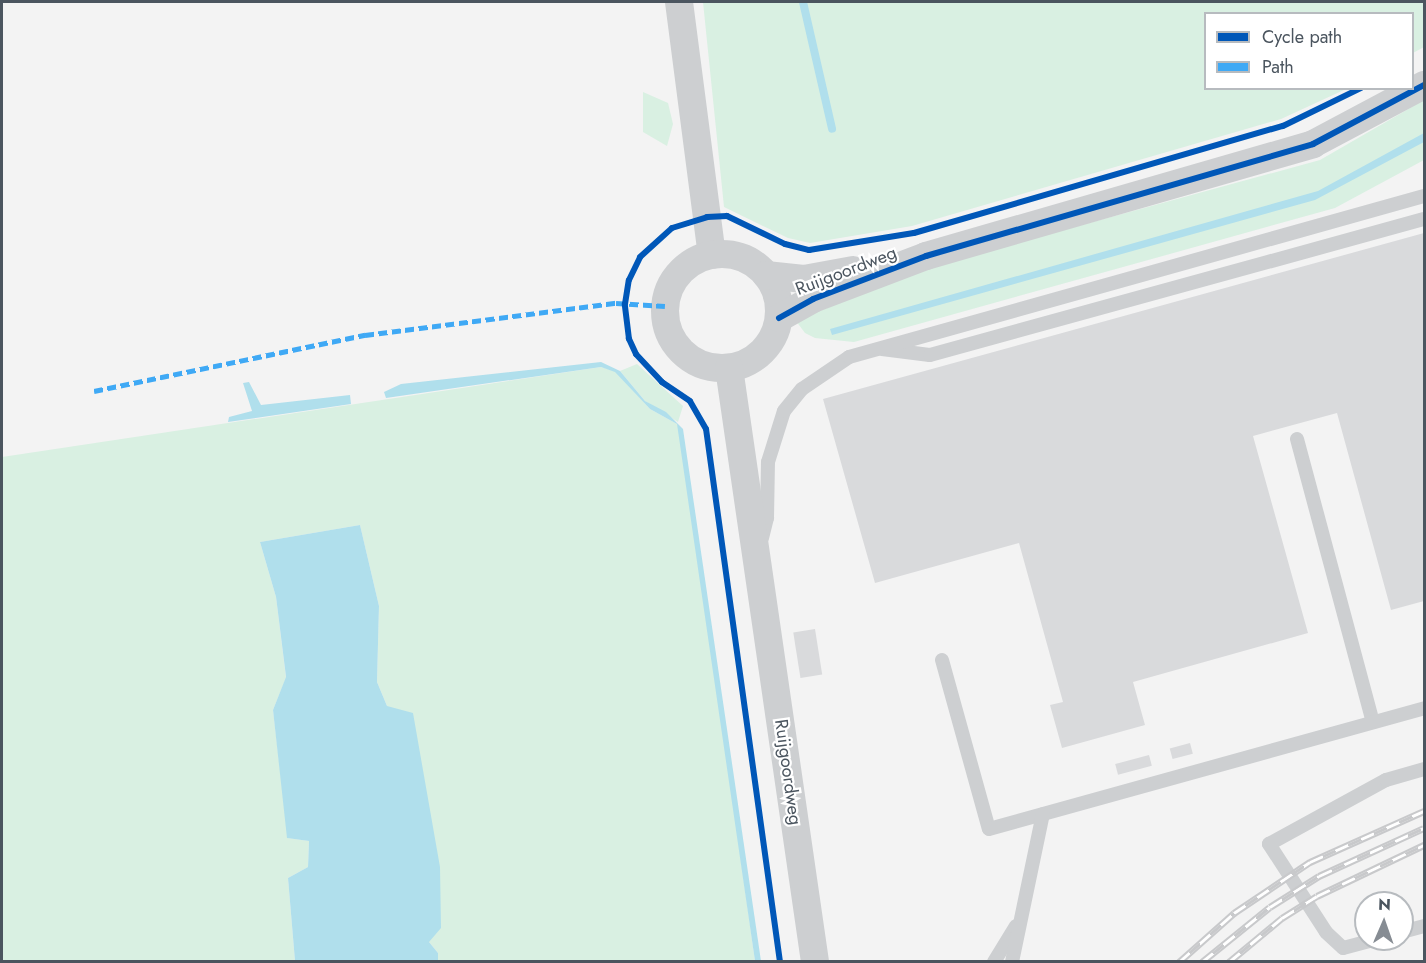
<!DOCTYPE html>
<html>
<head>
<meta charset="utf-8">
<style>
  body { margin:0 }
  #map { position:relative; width:1426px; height:963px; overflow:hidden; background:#f3f3f3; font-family:Jost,sans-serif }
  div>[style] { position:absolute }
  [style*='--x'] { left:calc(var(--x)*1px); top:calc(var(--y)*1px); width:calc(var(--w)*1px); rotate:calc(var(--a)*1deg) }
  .green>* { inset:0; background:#d9f0e2 }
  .water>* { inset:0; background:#b0dfec }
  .stream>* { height:8px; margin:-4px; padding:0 4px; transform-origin:4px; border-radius:4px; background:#b0dfec }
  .building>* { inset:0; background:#d9dadc; transform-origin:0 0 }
  .lane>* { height:14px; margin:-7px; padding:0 7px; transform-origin:7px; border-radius:7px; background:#cdcfd1 }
  .street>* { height:28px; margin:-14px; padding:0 14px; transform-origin:14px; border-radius:14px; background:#cdcfd1 }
  .street>.ring { margin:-14px; padding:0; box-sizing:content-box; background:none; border:28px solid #cdcfd1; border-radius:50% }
  .rail>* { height:7px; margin-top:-3.5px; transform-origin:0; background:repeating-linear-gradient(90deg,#fff 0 14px,#c8c9cb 0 28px); box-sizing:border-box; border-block:2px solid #c8c9cb }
  .quiet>* { height:4.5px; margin-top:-2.25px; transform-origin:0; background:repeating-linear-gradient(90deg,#3fa9f5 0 9px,transparent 0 13.5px) }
  .cycleway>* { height:6px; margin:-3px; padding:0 3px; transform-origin:3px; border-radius:3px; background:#0057b8 }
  span { translate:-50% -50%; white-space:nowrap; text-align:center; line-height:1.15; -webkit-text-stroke:4.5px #fff; paint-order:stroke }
  .street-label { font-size:18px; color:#4b555f }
  .frame { position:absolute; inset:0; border:3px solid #4b555f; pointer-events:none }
  .legend { position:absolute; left:1204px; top:12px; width:210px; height:78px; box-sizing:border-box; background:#fff; border:2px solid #b7bbbf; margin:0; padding:8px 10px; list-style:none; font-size:18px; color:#4b555f }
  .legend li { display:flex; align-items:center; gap:12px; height:30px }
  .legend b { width:30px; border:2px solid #b7bbbf }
  .north { position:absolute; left:1354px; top:891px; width:60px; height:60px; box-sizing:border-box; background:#fff; border:2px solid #b7bbbf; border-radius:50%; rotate:2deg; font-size:16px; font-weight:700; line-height:24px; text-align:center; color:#4b555f }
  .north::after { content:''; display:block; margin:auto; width:21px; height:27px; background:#868c93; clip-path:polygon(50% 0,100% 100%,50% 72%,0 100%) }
</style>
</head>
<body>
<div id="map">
  <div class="green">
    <i style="clip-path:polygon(703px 2px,1424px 2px,1424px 47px,1413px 53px,1412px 14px,1206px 14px,1206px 88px,1346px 89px,1281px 119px,912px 226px,810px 243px,788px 238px,724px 207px)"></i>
    <i style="clip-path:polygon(643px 92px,668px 103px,673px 124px,667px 146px,643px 132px)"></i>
    <i style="clip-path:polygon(1424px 100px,1424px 160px,1335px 208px,854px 342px,815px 338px,805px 333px,796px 321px,921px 269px,1320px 160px)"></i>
    <i style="clip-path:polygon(637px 364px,683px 406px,678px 422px,645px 401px,620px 371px)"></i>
    <i style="clip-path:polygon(601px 367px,615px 371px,650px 409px,677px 424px,681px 431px,755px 961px,438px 961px,438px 953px,429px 942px,387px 706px,377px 682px,379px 606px,360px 525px,260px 542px,276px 597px,286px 678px,273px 710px,288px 838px,309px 841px,308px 867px,288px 878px,295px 961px,2px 962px,2px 457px)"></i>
  </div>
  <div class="water">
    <i style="clip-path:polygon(1424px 133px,1424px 142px,1315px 200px,832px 335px,830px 329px,1318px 191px)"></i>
    <i style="clip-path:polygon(601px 362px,620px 371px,645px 401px,666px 412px,683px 429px,761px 961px,755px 961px,677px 424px,650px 409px,615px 372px,601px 367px,386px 398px,384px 392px,401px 384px)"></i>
    <i style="clip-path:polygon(249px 382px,261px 405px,350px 395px,351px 404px,228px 422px,229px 417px,252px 411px,243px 383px)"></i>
    <i style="clip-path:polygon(360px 525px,379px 606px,377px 682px,387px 706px,413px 713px,440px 867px,441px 928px,429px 942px,438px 953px,438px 961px,295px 961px,288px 878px,308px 867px,309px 841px,287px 838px,273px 710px,286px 677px,276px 597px,260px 542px)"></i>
  </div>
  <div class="stream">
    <i style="--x:803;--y:2;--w:130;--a:77.1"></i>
  </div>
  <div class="building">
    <i style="clip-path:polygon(1424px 233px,1424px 601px,1391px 610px,1337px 413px,1253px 436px,1308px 633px,1133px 682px,1145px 725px,1062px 748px,1050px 705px,1063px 702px,1019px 543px,875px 583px,823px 399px)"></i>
    <i style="left:815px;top:629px;width:46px;height:22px;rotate:81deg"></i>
    <i style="left:1190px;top:743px;width:11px;height:21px;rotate:75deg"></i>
    <i style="left:1149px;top:755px;width:11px;height:35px;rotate:75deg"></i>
  </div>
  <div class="lane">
    <i style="--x:882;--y:349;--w:48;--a:7.1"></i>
    <i style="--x:930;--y:355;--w:512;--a:-15.39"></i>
    <i style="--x:1297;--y:439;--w:293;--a:75"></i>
    <i style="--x:762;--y:538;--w:21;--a:-76"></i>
    <i style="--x:767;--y:518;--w:56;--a:-89"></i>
    <i style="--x:768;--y:462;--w:53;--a:-72.6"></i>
    <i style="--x:784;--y:411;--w:28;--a:-51"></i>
    <i style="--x:802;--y:389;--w:57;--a:-34.2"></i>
    <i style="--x:849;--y:357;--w:597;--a:-15.64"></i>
    <i style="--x:942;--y:660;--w:175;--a:74.5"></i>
    <i style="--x:989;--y:829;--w:452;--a:-15.5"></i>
    <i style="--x:1402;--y:932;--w:23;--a:-15"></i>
    <i style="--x:1377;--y:939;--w:35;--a:165"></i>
    <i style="--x:1343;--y:948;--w:23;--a:-137"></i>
    <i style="--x:1326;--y:932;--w:105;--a:-122.9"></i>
    <i style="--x:1269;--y:844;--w:133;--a:-28.7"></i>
    <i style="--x:1386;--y:780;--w:40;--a:-16"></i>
    <i style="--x:994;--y:962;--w:42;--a:-58.6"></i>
    <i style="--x:1012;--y:962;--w:151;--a:-78.2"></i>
  </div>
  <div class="street">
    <i style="--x:679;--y:2;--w:255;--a:82.6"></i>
    <i class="ring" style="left:665px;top:254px;width:86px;height:86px"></i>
    <i style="--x:766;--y:275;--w:38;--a:6"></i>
    <i style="--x:804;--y:279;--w:50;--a:-10.4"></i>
    <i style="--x:779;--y:318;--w:39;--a:-29"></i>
    <i style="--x:813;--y:299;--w:121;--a:-20.8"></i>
    <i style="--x:926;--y:256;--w:403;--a:-16.1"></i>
    <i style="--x:1313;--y:144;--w:126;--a:-28"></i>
    <i style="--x:729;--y:368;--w:600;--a:81.76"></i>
  </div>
  <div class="rail">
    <i style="--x:1179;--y:962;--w:74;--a:-41.7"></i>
    <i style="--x:1234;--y:913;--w:92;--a:-33.9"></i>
    <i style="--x:1310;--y:862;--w:125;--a:-24.1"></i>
    <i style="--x:1202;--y:962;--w:87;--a:-39"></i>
    <i style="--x:1270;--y:907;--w:58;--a:-32.3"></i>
    <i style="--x:1319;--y:876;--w:115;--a:-24.6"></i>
    <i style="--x:1229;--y:962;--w:69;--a:-39.7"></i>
    <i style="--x:1282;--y:918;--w:41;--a:-32.2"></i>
    <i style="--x:1317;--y:896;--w:119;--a:-25.5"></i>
  </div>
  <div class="quiet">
    <i style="--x:94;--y:391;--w:277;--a:-11.7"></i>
    <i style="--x:365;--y:335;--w:253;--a:-7.3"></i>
    <i style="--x:616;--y:303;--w:49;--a:3.5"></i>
  </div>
  <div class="cycleway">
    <i style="--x:779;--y:318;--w:39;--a:-29"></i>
    <i style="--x:813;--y:299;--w:121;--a:-20.8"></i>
    <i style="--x:926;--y:256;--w:403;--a:-16.1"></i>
    <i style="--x:1313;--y:144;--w:126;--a:-28"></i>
    <i style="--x:780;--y:962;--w:538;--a:-97.9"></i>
    <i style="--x:706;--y:429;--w:32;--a:-120"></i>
    <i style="--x:690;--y:401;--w:34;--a:-146"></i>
    <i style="--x:662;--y:382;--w:38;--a:-133"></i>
    <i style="--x:636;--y:354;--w:17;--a:-115"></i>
    <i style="--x:629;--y:339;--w:35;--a:-97"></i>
    <i style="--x:625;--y:304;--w:24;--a:-81"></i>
    <i style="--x:629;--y:280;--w:25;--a:-64"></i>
    <i style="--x:640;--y:257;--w:43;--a:-42.2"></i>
    <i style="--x:672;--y:228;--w:37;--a:-17"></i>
    <i style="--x:707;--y:217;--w:20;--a:-3"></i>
    <i style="--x:727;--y:216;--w:64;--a:25.8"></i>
    <i style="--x:785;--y:244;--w:25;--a:14"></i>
    <i style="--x:809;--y:250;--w:106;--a:-9.2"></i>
    <i style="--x:914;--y:233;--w:384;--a:-16.2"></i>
    <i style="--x:1283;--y:126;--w:87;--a:-26"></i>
  </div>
  <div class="street-label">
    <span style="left:846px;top:271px;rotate:-21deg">Ruijgoordweg</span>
    <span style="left:788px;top:772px;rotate:82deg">Ruijgoordweg</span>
  </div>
  <div class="frame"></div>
  <ul class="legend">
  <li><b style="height:8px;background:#0057b8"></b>Cycle path</li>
  <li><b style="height:8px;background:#3fa9f5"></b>Path</li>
  </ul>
  <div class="north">N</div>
</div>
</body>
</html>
